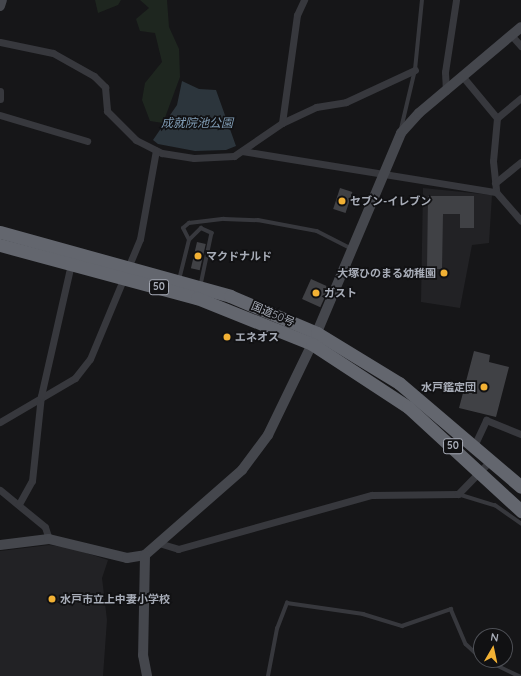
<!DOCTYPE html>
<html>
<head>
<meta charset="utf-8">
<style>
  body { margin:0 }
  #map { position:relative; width:521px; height:676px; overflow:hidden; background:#161618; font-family:Quicksand,"Noto Sans JP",sans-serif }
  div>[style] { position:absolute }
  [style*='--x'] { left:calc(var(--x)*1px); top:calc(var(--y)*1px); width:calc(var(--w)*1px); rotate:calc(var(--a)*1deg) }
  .built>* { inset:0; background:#222225 }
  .green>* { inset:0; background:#1e261f }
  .water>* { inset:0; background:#2c353c }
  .building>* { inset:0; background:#404145; transform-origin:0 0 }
  .lane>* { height:3.5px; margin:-1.75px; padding:0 1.75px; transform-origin:1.75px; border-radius:1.75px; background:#37383d }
  .street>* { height:7px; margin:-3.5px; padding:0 3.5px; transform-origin:3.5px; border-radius:3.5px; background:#37383d }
  .secondary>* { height:10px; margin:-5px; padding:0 5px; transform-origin:5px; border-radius:5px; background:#45474d }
  .highway>* { height:13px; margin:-6.5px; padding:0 6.5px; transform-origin:6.5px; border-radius:6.5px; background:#63666e }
  .dots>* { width:11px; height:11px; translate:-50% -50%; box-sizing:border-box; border:2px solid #111113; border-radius:50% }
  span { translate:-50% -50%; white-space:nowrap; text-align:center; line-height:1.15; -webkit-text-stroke:3.5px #111113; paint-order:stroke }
  .shield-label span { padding:1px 3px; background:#111113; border:1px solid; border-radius:3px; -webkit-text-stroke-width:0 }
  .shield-label { font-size:10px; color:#a8adb8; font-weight:700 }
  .poi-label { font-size:11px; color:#a8adb8; font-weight:700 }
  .left { translate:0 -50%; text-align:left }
  .right { translate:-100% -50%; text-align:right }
  .street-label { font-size:11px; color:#a8adb8 }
  .water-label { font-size:12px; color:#7f9bb3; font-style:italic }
  .north { position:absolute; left:473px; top:628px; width:40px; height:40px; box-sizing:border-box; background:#111113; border:1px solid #4d4f55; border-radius:50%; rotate:9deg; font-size:11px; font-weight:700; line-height:16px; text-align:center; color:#a8adb8 }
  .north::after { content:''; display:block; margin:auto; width:14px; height:18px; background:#f2b134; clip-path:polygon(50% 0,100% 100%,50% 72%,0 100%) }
</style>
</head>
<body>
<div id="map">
  <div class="built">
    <i style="clip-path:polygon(423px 188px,492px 195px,489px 243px,472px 245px,460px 308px,421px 302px)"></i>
    <i style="clip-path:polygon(49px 545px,71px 548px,108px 560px,102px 578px,107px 620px,103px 676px,0 676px,0 551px)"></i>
  </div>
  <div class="green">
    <i style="clip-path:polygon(95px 0,121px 0,118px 5px,98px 13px)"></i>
    <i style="clip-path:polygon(140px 0,167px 0,169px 27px,179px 49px,180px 77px,163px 123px,150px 121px,142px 100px,145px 83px,162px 62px,155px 33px,140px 31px,136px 19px,149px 8px)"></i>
  </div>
  <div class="water">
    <i style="clip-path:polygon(182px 81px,199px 89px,216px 90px,236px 146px,226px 150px,195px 151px,158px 144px,153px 140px,177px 105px)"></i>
  </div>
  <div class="building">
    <i style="left:340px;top:188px;width:13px;height:22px;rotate:18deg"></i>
    <i style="clip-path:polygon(428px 196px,474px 196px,474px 228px,460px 228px,460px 214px,443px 214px,442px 269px,427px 269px)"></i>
    <i style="left:197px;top:242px;width:9px;height:27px;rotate:13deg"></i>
    <i style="left:311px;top:279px;width:20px;height:22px;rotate:24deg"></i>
    <i style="clip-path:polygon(474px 351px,490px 355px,489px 362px,509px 367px,496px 417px,459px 408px)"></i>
  </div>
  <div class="lane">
    <i style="--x:401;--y:129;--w:61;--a:-76.7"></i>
    <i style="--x:415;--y:70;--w:70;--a:-84.3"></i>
    <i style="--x:189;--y:240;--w:17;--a:-45"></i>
    <i style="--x:201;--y:228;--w:12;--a:24"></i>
    <i style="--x:212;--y:233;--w:53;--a:101.9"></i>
    <i style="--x:179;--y:280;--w:41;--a:-76"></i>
    <i style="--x:189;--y:240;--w:13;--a:-117"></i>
    <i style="--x:183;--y:228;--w:8;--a:-40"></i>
    <i style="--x:189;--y:223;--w:35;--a:-7"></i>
    <i style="--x:224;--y:219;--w:34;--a:2"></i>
    <i style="--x:258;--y:220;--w:60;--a:10.6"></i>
    <i style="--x:317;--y:231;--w:38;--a:27"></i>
    <i style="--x:458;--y:494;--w:39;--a:17"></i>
    <i style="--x:495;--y:505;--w:32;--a:35"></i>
    <i style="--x:486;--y:660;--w:37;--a:26"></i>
    <i style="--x:268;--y:676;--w:48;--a:-79.2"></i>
    <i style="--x:277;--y:629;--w:28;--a:-69"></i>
    <i style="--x:287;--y:603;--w:77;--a:8.2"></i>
    <i style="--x:363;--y:614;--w:41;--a:17.1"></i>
    <i style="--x:402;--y:626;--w:52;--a:-19.1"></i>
    <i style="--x:451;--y:609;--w:38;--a:67"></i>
    <i style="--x:466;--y:644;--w:21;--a:43"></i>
  </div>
  <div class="street">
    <i style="--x:511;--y:35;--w:15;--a:48"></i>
    <i style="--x:0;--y:42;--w:54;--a:11.7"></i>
    <i style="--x:53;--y:53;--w:47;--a:29.3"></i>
    <i style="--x:94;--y:76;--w:16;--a:45"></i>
    <i style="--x:105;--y:87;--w:24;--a:85"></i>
    <i style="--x:107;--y:111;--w:41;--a:45"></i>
    <i style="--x:136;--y:140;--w:29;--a:27"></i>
    <i style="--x:162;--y:153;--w:32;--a:9"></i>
    <i style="--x:194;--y:158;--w:40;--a:-2.9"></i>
    <i style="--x:234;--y:156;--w:58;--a:-34.5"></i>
    <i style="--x:282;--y:123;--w:38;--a:-25"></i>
    <i style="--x:316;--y:107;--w:30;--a:-9"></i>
    <i style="--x:346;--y:102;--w:76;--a:-24.9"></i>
    <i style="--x:463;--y:77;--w:53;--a:50.3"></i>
    <i style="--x:497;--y:118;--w:43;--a:95.3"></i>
    <i style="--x:493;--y:161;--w:31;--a:84"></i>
    <i style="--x:496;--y:192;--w:38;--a:49"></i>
    <i style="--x:0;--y:91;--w:8;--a:90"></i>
    <i style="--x:446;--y:91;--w:19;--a:-93"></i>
    <i style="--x:445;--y:72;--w:73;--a:-81.3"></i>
    <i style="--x:0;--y:115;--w:91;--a:16.6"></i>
    <i style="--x:497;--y:118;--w:31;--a:-40"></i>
    <i style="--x:282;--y:123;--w:109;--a:-82.1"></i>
    <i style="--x:297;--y:15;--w:17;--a:-65"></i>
    <i style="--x:242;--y:151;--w:257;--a:9.2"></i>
    <i style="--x:495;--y:183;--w:33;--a:-39"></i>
    <i style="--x:0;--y:422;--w:87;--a:-30.4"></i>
    <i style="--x:75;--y:378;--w:24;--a:-52"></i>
    <i style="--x:90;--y:359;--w:130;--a:-67.4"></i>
    <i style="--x:140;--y:239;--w:90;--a:-79.8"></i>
    <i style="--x:474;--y:446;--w:29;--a:-65"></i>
    <i style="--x:486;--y:420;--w:38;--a:22"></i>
    <i style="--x:0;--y:490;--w:58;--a:39.4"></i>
    <i style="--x:45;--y:527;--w:13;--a:72"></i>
    <i style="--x:19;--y:504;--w:26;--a:-61"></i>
    <i style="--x:32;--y:481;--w:85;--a:-84"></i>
    <i style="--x:41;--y:396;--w:135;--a:-77.2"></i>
    <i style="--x:162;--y:544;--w:17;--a:17"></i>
    <i style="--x:178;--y:549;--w:201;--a:-15.6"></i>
    <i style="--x:372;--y:495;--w:86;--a:-0.7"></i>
    <i style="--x:458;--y:494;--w:46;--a:-45.9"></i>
  </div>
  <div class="secondary">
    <i style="--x:0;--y:6;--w:6;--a:-72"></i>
    <i style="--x:0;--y:545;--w:49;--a:-7"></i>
    <i style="--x:49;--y:539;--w:80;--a:13.7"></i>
    <i style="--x:127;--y:558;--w:18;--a:-9"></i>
    <i style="--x:145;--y:555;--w:129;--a:-41.2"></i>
    <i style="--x:242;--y:470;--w:44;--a:-53.4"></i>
    <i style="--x:268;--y:435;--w:101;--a:-64.2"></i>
    <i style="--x:312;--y:344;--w:229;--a:-67.1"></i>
    <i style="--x:401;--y:133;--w:27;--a:-48"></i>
    <i style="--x:419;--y:113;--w:133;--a:-40.1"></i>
    <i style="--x:145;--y:555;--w:100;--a:91.1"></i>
    <i style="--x:143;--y:655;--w:21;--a:79"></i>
  </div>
  <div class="highway">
    <i style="--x:0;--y:232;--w:239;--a:15.5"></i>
    <i style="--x:230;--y:296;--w:95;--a:23"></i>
    <i style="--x:317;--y:333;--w:96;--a:31.4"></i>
    <i style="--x:399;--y:383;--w:160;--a:40.4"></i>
    <i style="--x:0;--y:245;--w:204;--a:15.1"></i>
    <i style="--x:197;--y:298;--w:124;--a:21.8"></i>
    <i style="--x:312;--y:344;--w:115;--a:33.3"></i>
    <i style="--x:408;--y:407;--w:154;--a:42.6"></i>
  </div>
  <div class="dots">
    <i style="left:342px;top:201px;background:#f2b134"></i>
    <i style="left:198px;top:256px;background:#f2b134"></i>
    <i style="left:444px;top:273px;background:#f2b134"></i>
    <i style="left:316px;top:293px;background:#f2b134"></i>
    <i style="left:227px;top:337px;background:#f2b134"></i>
    <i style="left:484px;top:387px;background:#f2b134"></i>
    <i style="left:52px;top:599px;background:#f2b134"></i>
  </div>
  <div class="shield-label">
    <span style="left:159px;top:287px">50</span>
    <span style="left:453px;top:446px">50</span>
  </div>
  <div class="poi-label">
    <span class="left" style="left:350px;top:201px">セブン-イレブン</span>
    <span class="left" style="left:206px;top:256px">マクドナルド</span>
    <span class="right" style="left:436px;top:273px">大塚ひのまる幼稚園</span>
    <span class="left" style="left:324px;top:293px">ガスト</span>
    <span class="left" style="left:235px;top:337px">エネオス</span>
    <span class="right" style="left:476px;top:387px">水戸鑑定団</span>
    <span class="left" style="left:60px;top:599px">水戸市立上中妻小学校</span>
  </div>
  <div class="street-label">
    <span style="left:273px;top:314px;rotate:23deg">国道50号</span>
  </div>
  <div class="water-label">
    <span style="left:197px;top:123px">成就院池公園</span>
  </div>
  <div class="north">N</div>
</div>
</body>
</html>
